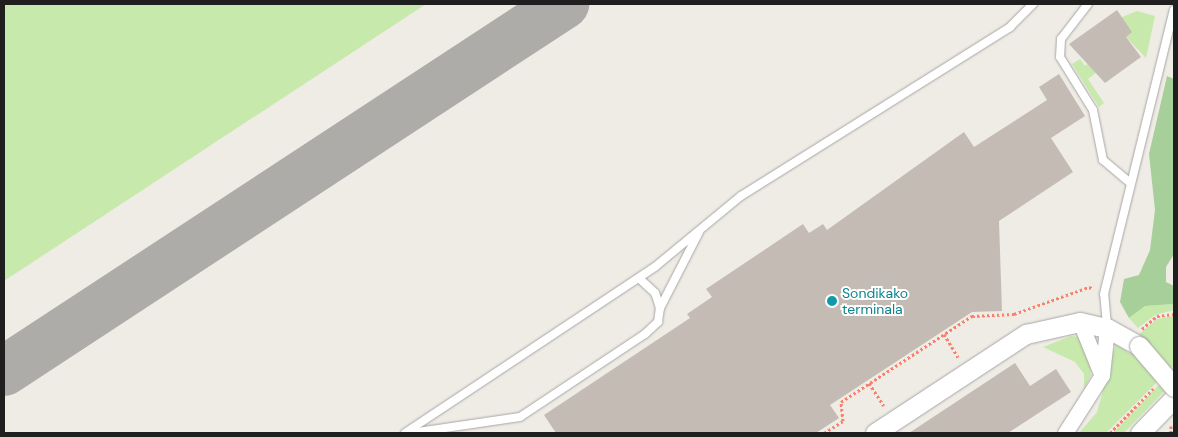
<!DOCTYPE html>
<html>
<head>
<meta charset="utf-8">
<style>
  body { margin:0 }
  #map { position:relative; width:1178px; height:437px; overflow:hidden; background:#efece5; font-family:"DM Sans",sans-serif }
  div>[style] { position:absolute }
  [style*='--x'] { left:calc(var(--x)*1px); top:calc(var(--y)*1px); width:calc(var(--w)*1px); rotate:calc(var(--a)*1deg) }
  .grass>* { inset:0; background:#c7e9ab }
  .forest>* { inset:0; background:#a7cf99 }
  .taxiway>* { height:50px; margin:-25px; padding:0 25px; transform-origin:25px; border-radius:25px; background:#aeaca9 }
  .building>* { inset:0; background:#c4bcb4 }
  .path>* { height:3px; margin-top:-1.5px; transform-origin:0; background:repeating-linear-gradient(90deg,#f9816c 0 2.5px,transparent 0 5px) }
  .roads { filter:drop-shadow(0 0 1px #a6a6a6) drop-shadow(0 0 1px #a6a6a6) }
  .service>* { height:8px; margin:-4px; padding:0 4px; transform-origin:4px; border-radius:4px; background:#fff }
  .minor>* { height:15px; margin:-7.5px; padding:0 7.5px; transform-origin:7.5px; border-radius:7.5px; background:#fff }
  .tertiary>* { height:19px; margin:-9.5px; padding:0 9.5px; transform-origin:9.5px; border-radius:9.5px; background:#fff }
  .bridges { filter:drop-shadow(0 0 1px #a6a6a6) drop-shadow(0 0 1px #a6a6a6) }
  .tertiary-bridge>* { height:19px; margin:-9.5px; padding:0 9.5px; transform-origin:9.5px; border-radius:9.5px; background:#fff }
  .dots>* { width:14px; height:14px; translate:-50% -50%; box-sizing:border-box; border:2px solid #fff; border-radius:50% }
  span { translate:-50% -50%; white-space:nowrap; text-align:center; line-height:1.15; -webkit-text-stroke:4px #fff; paint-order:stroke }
  .culture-label { font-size:14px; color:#0d838f }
  .left { translate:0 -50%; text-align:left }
  .frame { position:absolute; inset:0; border:5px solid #1f1f1f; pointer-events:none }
</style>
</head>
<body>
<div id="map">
  <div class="grass">
    <i style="clip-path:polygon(4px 4px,426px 4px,4px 281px)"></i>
    <i style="clip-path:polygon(1137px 11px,1155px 16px,1146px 58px,1126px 37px,1122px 17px)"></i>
    <i style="clip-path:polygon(1080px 59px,1085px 66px,1090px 62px,1097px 72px,1088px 79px,1104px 103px,1099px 107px,1072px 64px)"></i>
    <i style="clip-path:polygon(1174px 304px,1174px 310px,1155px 315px,1138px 328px,1129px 318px,1145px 306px)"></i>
    <i style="clip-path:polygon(1174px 316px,1174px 365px,1106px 433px,1079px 433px,1097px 412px,1116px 344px,1132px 355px,1145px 338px,1139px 334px,1157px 319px)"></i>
    <i style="clip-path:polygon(1071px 336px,1080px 337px,1089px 350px,1091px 375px,1084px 389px,1084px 374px,1075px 362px,1043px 347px)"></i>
    <i style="clip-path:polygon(1174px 369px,1174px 381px,1124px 433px,1113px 433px)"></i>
  </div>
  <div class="forest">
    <i style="clip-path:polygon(1167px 76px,1174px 79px,1174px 254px,1166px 267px,1166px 282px,1174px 286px,1174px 304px,1145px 306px,1129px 318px,1120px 302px,1124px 279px,1139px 275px,1150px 250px,1155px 210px,1149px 154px)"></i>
  </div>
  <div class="taxiway">
    <i style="--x:4;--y:371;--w:670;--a:-33.24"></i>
  </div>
  <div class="building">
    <i style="clip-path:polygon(1117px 10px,1132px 32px,1126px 37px,1141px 57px,1105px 83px,1069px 44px)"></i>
    <i style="clip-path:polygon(1059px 74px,1085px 116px,1051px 138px,1073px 172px,999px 221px,1002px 311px,972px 312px,830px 405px,839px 418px,816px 433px,556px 433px,544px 415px,690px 318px,687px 314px,712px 297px,706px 289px,803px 224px,809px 233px,823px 224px,827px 230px,964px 132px,974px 147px,1047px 100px,1039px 87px)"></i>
    <i style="clip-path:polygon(1015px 363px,1030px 386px,1056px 369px,1071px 392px,1008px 433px,909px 433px)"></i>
  </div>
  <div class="path">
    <i style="--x:1142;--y:329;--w:20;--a:-41"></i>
    <i style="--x:1157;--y:316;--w:17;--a:-7"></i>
    <i style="--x:944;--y:334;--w:27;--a:59"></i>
    <i style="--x:869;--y:383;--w:27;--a:57"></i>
    <i style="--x:1171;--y:426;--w:7;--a:90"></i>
    <i style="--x:824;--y:433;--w:22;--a:-32"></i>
    <i style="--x:843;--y:421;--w:19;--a:-96"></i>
    <i style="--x:841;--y:402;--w:157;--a:-33.3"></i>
    <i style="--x:972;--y:316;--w:42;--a:-2.7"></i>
    <i style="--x:1014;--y:314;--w:80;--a:-19.8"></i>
    <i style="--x:1089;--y:287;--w:5;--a:22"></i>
    <i style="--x:1110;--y:433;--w:62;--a:-45.7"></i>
  </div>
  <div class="roads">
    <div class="service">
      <i style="--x:1088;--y:4;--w:44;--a:127.6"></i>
      <i style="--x:1061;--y:39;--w:18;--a:93"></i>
      <i style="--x:1060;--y:57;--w:62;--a:58.1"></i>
      <i style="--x:1093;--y:110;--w:51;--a:78.7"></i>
      <i style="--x:1103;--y:160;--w:34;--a:40"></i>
      <i style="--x:660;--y:308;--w:85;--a:-62.8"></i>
      <i style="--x:1107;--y:326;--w:32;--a:-95"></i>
      <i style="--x:1104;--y:294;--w:292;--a:-76.2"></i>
      <i style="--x:405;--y:433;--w:301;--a:-33.6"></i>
      <i style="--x:656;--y:266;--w:110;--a:-39.5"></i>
      <i style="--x:741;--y:196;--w:318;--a:-32.1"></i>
      <i style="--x:1010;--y:27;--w:33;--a:-45"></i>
      <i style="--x:411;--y:433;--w:110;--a:-8.4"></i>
      <i style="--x:520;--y:417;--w:150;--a:-33.6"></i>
      <i style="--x:645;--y:334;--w:18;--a:-43"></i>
      <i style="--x:658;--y:322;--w:14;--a:-82"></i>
      <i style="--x:660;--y:308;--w:16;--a:-108"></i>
      <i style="--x:655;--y:293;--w:22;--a:-137"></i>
    </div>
    <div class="minor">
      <i style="--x:1080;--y:322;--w:53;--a:67.8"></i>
      <i style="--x:1065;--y:433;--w:69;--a:-57.5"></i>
      <i style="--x:1102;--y:375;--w:47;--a:-83.9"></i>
    </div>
    <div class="tertiary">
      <i style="--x:875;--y:433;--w:181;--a:-33.3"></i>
      <i style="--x:1026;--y:334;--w:55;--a:-12.5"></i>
      <i style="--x:1080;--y:322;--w:28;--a:13"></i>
      <i style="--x:1107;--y:328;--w:37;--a:29"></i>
      <i style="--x:1140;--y:433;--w:49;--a:-45.8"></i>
    </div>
  </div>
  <div class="bridges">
    <div class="tertiary-bridge">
      <i style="--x:1139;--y:346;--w:54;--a:49.5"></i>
    </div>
  </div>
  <div class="dots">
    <i style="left:832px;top:301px;background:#0f9aa8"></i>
  </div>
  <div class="culture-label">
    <span class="left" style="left:842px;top:301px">Sondikako<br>terminala</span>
  </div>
  <div class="frame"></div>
</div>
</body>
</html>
